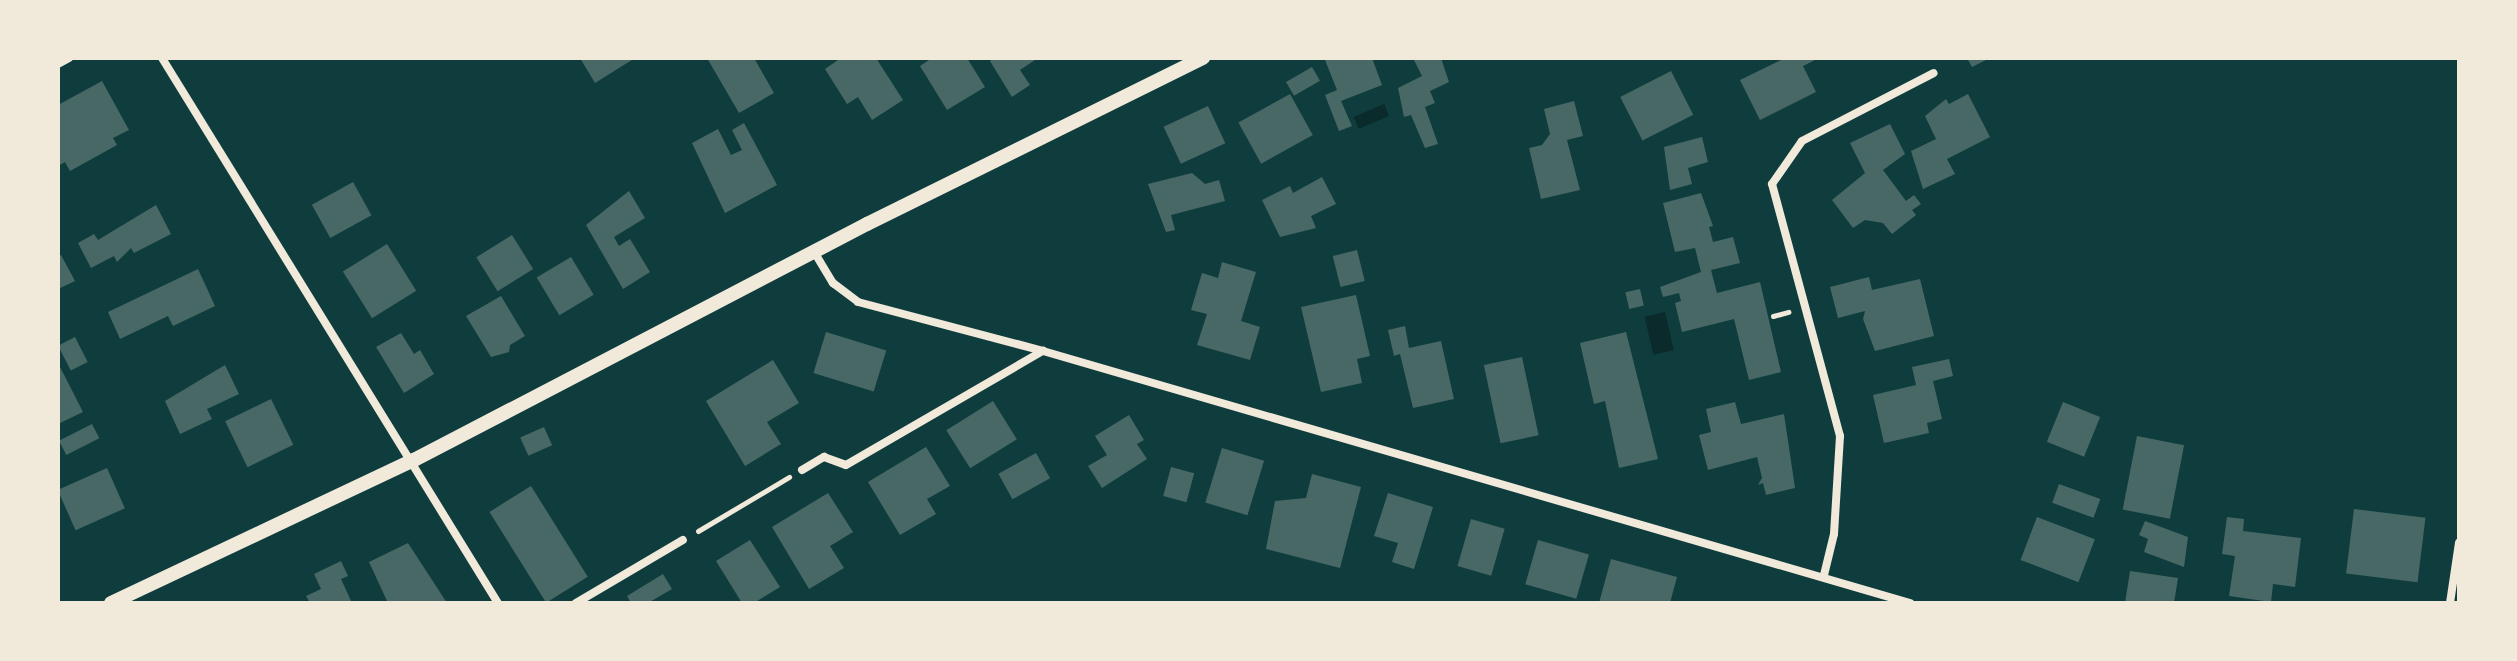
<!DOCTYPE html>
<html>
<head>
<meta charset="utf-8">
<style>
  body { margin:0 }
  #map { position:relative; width:2517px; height:661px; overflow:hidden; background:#0f3d3e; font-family:Figtree,sans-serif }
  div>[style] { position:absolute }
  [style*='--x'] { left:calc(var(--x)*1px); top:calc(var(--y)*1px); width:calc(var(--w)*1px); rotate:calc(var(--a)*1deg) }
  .water>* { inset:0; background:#0a2a2b; transform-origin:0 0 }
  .building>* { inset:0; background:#486865; transform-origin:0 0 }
  .path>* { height:5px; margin:-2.5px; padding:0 2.5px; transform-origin:2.5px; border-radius:2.5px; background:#f1e9da }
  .minor>* { height:8px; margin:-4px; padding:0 4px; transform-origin:4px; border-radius:4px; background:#f1e9da }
  .tertiary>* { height:14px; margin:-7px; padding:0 7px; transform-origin:7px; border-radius:7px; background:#f1e9da }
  span { translate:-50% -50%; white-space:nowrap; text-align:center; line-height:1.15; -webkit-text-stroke:6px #f1e9da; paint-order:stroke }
  .frame { position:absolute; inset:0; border:60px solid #f1e9da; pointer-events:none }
</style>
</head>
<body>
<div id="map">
  <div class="water">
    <i style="left:1384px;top:104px;width:13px;height:33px;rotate:67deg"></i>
    <i style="left:1665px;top:312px;width:39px;height:21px;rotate:77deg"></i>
  </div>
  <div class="building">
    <i style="clip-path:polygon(580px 58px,635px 58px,595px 83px)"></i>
    <i style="clip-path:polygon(707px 58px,754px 58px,774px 93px,739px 113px)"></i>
    <i style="clip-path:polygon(841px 58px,876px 58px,903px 100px,872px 120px,858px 97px,847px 104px,825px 69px)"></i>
    <i style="clip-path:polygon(932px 58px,967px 58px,985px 87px,947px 110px,920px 66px)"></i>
    <i style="clip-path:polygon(994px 58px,1038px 58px,1020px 70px,1030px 85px,1012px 97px,990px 61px)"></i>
    <i style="clip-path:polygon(1331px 58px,1372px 58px,1382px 85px,1341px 101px,1352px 126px,1339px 131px,1325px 95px,1337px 90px,1325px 60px)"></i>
    <i style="clip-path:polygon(1413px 58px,1441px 58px,1449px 82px,1430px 91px,1435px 103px,1425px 107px,1438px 144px,1425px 148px,1411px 115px,1404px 117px,1398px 88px,1422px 76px)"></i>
    <i style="clip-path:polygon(1785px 58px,1819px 58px,1803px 66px,1816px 92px,1760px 120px,1740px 80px)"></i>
    <i style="clip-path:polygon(1967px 58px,1990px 58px,1972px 67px)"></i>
    <i style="left:1312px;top:67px;width:16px;height:30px;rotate:60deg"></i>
    <i style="left:1671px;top:71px;width:49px;height:57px;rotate:63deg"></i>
    <i style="clip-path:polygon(102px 81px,129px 130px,113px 138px,117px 145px,70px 171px,65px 162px,58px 166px,58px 105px)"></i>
    <i style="left:1290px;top:94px;width:47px;height:59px;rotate:61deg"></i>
    <i style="clip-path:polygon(1968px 94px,1990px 137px,1947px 159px,1955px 174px,1923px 189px,1911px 151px,1936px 139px,1925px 116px,1946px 99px,1949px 104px)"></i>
    <i style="clip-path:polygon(1574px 101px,1583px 136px,1567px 140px,1580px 190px,1541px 199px,1529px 148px,1542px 145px,1550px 134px,1544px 109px)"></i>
    <i style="left:1208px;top:106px;width:41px;height:49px;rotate:65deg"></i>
    <i style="clip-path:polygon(744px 123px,777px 185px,725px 213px,692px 143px,718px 129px,731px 155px,742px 150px,732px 130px)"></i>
    <i style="clip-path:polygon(1890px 124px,1905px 154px,1883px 170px,1906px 201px,1914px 195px,1921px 204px,1912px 210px,1916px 215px,1892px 234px,1883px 223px,1865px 220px,1853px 228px,1832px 200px,1865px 173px,1850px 143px)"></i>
    <i style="clip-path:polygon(1702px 137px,1708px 162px,1688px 168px,1692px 184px,1670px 190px,1664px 147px)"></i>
    <i style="clip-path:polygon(1192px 173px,1205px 184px,1219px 180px,1225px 201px,1171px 215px,1175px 230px,1166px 232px,1148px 184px)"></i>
    <i style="clip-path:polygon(1322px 177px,1336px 204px,1311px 216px,1316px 228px,1280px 237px,1262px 200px,1290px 186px,1293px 193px)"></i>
    <i style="left:353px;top:182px;width:38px;height:47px;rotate:61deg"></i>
    <i style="clip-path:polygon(629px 191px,645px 218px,614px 237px,619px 246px,630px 239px,650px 272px,623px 289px,586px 225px)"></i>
    <i style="clip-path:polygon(1701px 193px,1713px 226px,1709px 227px,1713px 242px,1733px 237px,1740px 263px,1711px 270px,1717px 293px,1760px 282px,1781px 372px,1749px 380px,1734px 319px,1682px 332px,1675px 303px,1681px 301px,1679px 293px,1663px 297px,1660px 287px,1701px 272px,1695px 248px,1675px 252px,1663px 203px)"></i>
    <i style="clip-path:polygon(156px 205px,171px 234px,134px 253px,131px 248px,117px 262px,114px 256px,91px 268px,78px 243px,94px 234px,98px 240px)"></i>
    <i style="left:512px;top:235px;width:40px;height:42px;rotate:58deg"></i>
    <i style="left:387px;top:244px;width:55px;height:52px;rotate:58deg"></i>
    <i style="left:1357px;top:250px;width:32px;height:25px;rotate:76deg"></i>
    <i style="clip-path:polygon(61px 255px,75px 281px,58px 289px,58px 257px)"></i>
    <i style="left:571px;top:257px;width:44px;height:40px;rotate:59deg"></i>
    <i style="clip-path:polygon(1222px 262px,1256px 272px,1241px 321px,1260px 327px,1250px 360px,1197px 345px,1207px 314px,1191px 310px,1202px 273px,1218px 278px)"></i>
    <i style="clip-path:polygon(198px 269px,215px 306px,173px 326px,168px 316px,120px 339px,108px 312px)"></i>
    <i style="clip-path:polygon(1869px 277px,1872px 290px,1920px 279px,1934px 336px,1875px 351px,1863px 319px,1865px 311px,1838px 318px,1830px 287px)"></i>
    <i style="left:1640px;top:289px;width:17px;height:15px;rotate:77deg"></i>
    <i style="clip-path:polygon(1356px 295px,1370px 356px,1357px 359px,1362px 383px,1321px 392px,1301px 307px)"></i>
    <i style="clip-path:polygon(501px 296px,525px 336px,510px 345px,509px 352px,491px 357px,466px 316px)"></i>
    <i style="clip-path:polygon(1405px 326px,1409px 348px,1441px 341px,1454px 399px,1413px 408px,1400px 354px,1394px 356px,1388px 330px)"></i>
    <i style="left:826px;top:332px;width:63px;height:43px;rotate:17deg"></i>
    <i style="clip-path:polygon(1626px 332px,1658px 459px,1619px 468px,1605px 401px,1594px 404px,1580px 343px)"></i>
    <i style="clip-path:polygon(401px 333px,414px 354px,420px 350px,434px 374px,404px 393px,376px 347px)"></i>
    <i style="left:75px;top:337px;width:28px;height:19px;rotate:63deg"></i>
    <i style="left:1522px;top:357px;width:80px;height:39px;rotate:78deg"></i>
    <i style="clip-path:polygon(1949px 359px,1953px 376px,1933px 381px,1942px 419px,1927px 423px,1929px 433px,1884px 443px,1873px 395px,1916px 385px,1912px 367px)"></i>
    <i style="clip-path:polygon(773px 360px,799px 403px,767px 422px,781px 444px,745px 466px,706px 401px)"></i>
    <i style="clip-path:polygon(58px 363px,83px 412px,58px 424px)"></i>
    <i style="clip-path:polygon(225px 365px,239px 394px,207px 409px,212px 419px,180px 434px,165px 401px)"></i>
    <i style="left:271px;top:399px;width:51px;height:51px;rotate:64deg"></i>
    <i style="left:993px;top:401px;width:45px;height:55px;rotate:58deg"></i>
    <i style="clip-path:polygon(1735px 402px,1741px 424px,1784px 414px,1795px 488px,1766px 495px,1763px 483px,1758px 485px,1762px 478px,1757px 457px,1708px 470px,1699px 435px,1711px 432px,1706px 409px)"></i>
    <i style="left:2063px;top:402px;width:40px;height:43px;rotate:22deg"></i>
    <i style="clip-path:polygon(1129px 415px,1144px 440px,1137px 444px,1147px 459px,1102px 488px,1088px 466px,1107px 455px,1095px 436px)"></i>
    <i style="left:92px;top:424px;width:16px;height:37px;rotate:63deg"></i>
    <i style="left:544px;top:427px;width:20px;height:26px;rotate:66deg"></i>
    <i style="left:2137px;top:436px;width:48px;height:75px;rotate:11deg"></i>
    <i style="clip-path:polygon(926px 447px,950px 486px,927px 499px,936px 514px,900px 535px,868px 482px)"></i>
    <i style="left:1222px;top:448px;width:44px;height:57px;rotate:17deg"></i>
    <i style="left:1036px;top:453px;width:29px;height:43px;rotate:61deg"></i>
    <i style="left:1171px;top:467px;width:24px;height:30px;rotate:15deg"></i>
    <i style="left:107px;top:468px;width:44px;height:54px;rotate:66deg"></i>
    <i style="clip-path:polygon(1312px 474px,1361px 487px,1340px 568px,1266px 549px,1275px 501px,1306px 498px)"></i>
    <i style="left:2059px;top:484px;width:44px;height:20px;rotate:20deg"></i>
    <i style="left:531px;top:486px;width:107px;height:49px;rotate:58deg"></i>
    <i style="clip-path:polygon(828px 493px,853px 532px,830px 546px,844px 568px,809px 589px,772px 527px)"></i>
    <i style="clip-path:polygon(1388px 493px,1433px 507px,1414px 569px,1392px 562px,1398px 543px,1374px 536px)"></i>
    <i style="left:2354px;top:509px;width:72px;height:65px;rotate:7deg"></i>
    <i style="left:2037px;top:517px;width:62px;height:46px;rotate:21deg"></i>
    <i style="clip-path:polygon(2227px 517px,2244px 519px,2243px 531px,2301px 538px,2295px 587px,2273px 584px,2271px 602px,2229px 596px,2235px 556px,2222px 554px)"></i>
    <i style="left:1471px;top:519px;width:35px;height:49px;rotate:16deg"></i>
    <i style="clip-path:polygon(2145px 521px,2188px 537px,2184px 567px,2144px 552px,2148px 539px,2139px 535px)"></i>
    <i style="clip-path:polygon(750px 540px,780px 587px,754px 603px,742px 603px,716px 561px)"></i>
    <i style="left:1538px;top:540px;width:53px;height:46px;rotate:16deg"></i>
    <i style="clip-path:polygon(408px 543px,447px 603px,388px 603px,369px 562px)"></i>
    <i style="clip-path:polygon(1611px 559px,1677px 577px,1670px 603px,1599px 603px)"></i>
    <i style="clip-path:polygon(341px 561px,348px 576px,341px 579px,352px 603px,310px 603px,306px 596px,321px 589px,314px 574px)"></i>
    <i style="clip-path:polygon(2130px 571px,2178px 578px,2174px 603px,2125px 603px)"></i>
    <i style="clip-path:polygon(663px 574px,672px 589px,648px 603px,631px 603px,627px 596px)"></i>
  </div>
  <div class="path">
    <i style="--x:1773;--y:316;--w:16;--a:-15"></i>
    <i style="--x:698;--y:531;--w:106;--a:-30.7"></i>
  </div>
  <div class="minor">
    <i style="--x:162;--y:58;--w:640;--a:58.35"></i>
    <i style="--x:58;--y:64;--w:13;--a:-29"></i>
    <i style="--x:816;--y:255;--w:33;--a:59"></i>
    <i style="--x:833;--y:283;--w:31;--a:37"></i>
    <i style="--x:858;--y:302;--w:191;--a:14.8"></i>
    <i style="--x:1043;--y:351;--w:903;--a:16.21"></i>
    <i style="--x:802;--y:470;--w:26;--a:-31"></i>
    <i style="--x:824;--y:457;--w:23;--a:20"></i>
    <i style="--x:846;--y:465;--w:228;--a:-30.1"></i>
    <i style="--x:1824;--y:575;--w:42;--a:-76.3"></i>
    <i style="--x:1834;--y:534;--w:98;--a:-86.5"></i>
    <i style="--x:1840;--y:436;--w:261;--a:-105.1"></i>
    <i style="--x:1772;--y:184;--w:52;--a:-55.1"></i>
    <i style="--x:1802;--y:141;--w:148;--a:-27.3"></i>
    <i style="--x:576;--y:603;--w:124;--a:-30.5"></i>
    <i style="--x:2450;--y:603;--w:61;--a:-81.5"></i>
  </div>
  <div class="tertiary">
    <i style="--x:111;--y:603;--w:335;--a:-25.3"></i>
    <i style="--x:414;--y:460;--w:511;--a:-27.52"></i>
    <i style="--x:867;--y:224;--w:375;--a:-26.3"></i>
  </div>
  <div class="frame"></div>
</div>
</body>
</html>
